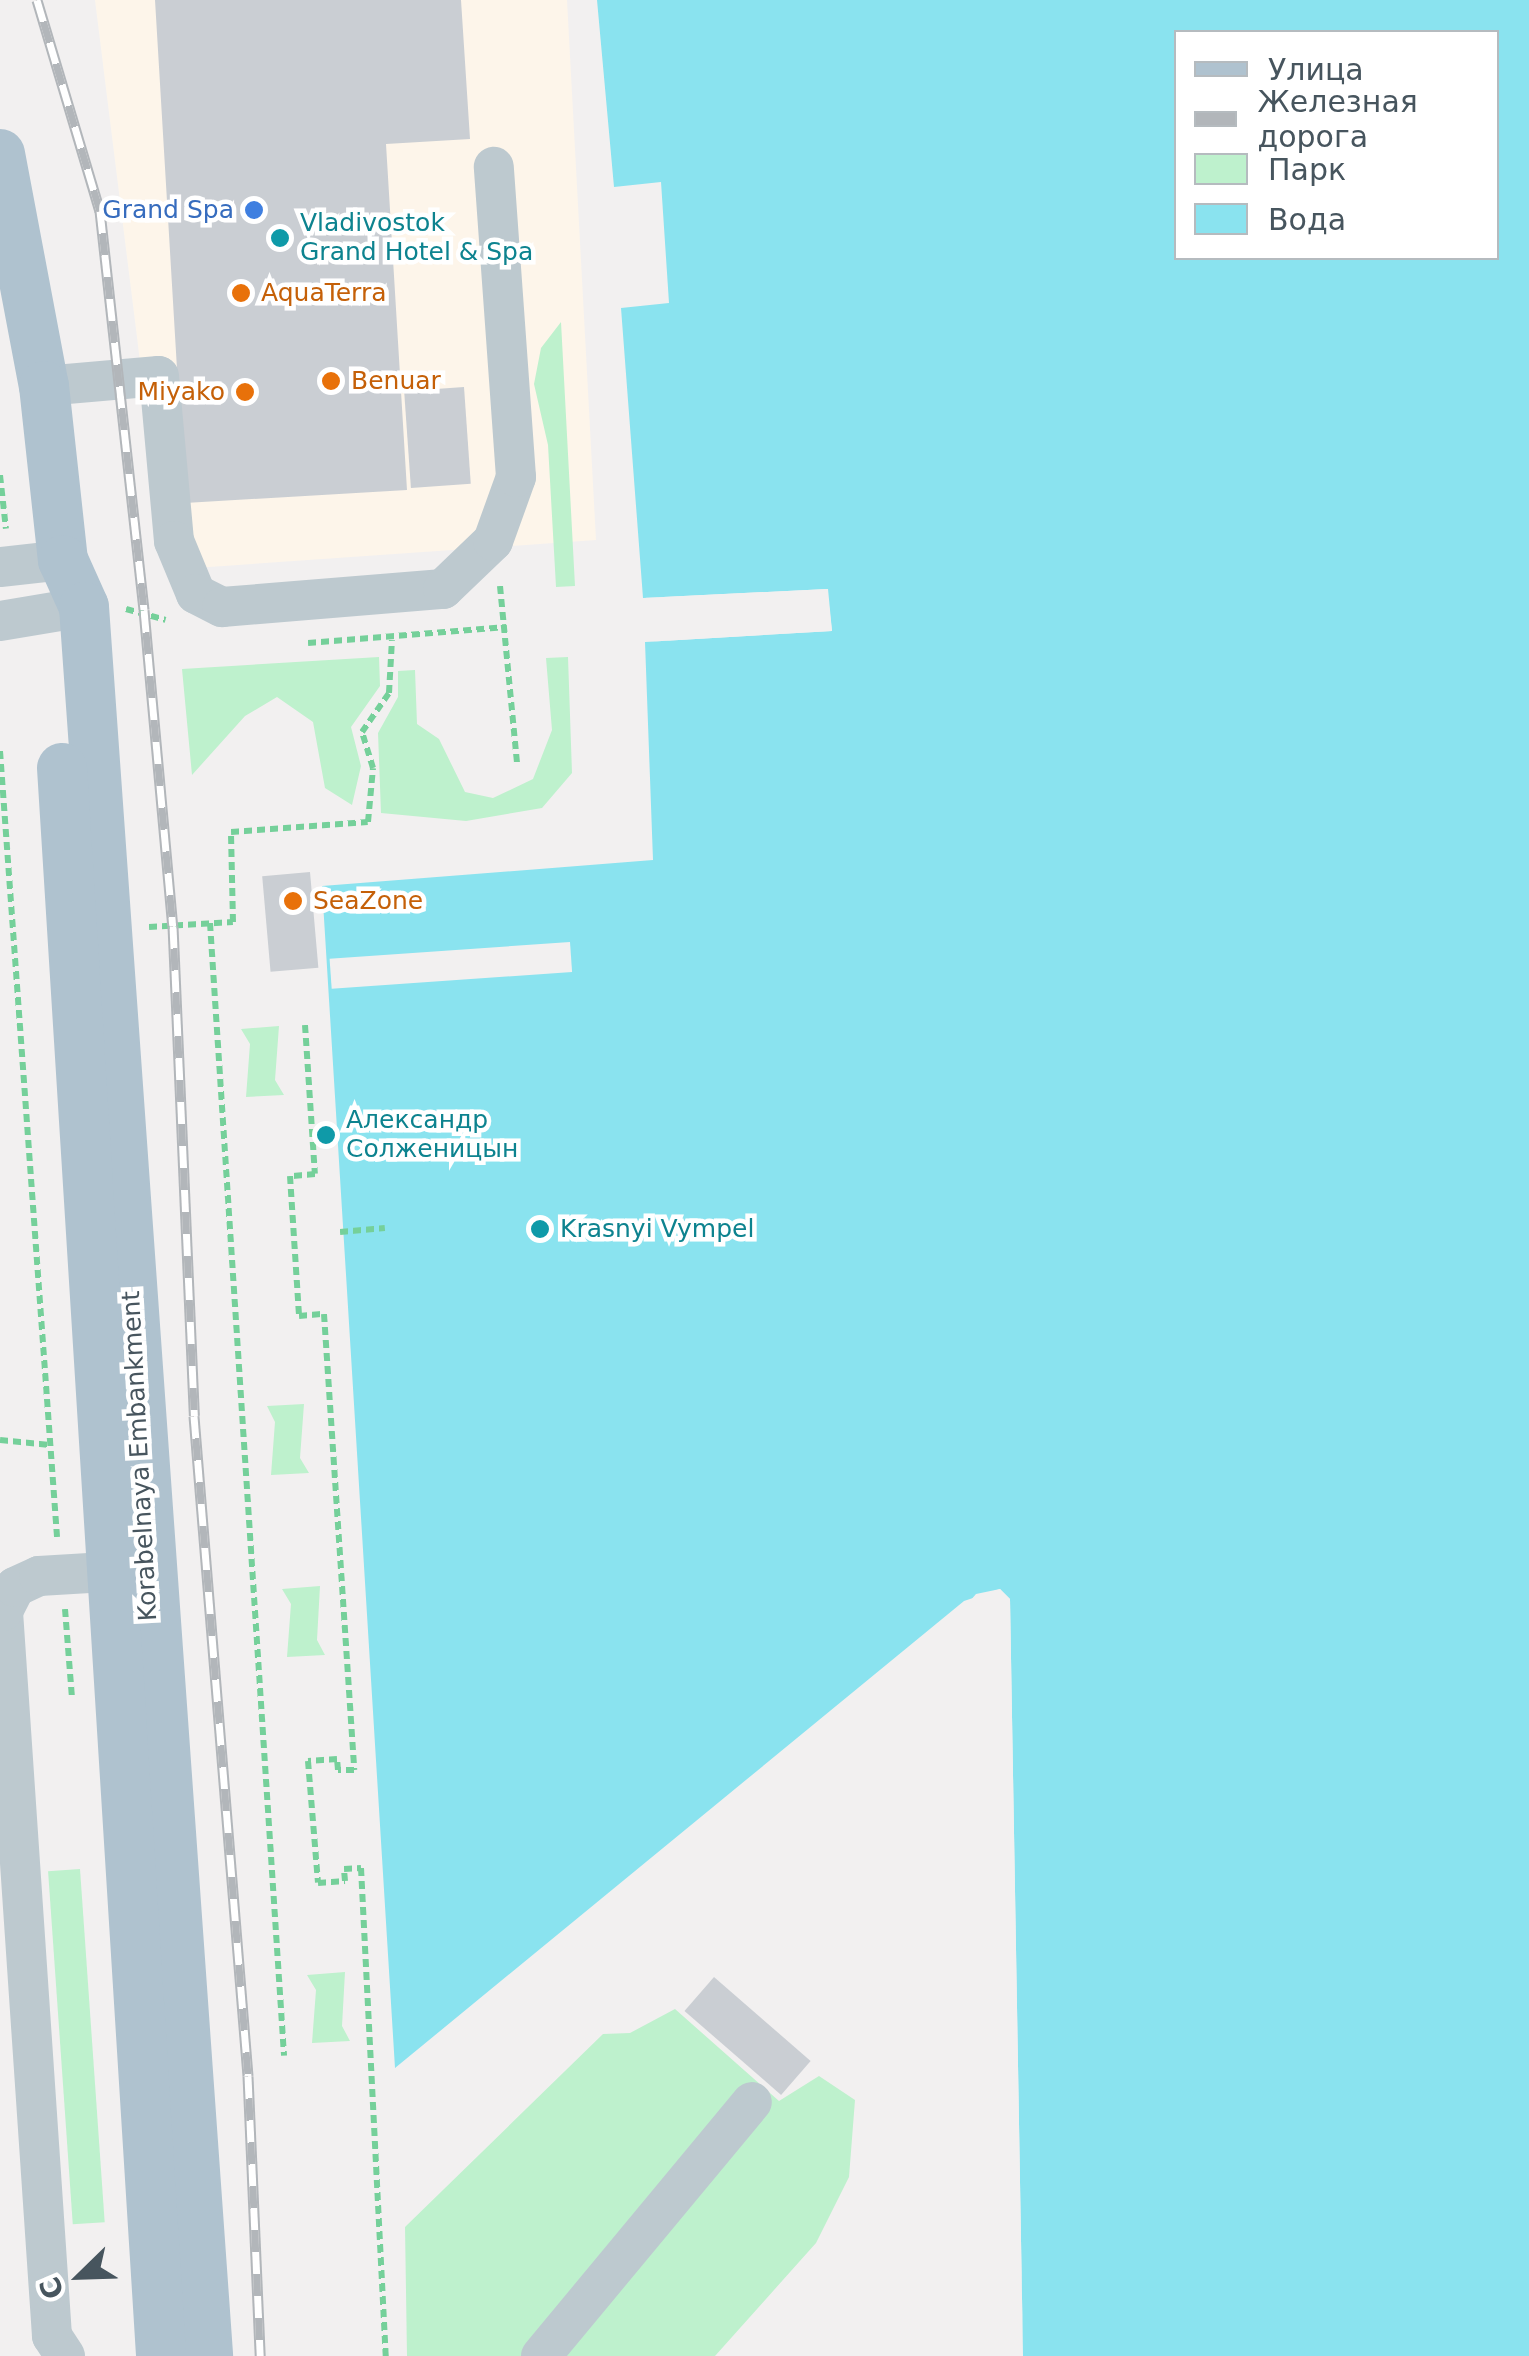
<!DOCTYPE html>
<html>
<head>
<meta charset="utf-8">
<style>
  body { margin:0 }
  #map { position:relative; width:1529px; height:2356px; overflow:hidden; background:#f2f0f0; font-family:"DejaVu Sans",sans-serif }
  div>[style] { position:absolute }
  [style*='--x'] { left:calc(var(--x)*1px); top:calc(var(--y)*1px); width:calc(var(--w)*1px); rotate:calc(var(--a)*1deg) }
  .commercial>* { inset:0; background:#fdf5ea }
  .green>* { inset:0; background:#bef1cd; transform-origin:0 0 }
  .water>* { inset:0; background:#8ae3ef }
  .pier>* { inset:0; background:#f2f0f0; transform-origin:0 0 }
  .building>* { inset:0; background:#caced3; transform-origin:0 0 }
  .path>* { height:6px; margin-top:-3px; transform-origin:0; background:repeating-linear-gradient(90deg,#75d09a 0 8px,transparent 0 13px) }
  .minor>* { height:40px; margin:-20px; padding:0 20px; transform-origin:20px; border-radius:20px; background:#bdc9cf }
  .major>* { height:50px; margin:-25px; padding:0 25px; transform-origin:25px; border-radius:25px; background:#afc2cf }
  .rail>* { height:11px; margin-top:-5.5px; transform-origin:0; background:repeating-linear-gradient(90deg,#fff 0 22px,#b2b6ba 0 44px); box-sizing:border-box; border-block:2px solid #b2b6ba }
  .dots>* { width:28px; height:28px; translate:-50% -50%; box-sizing:border-box; border:5px solid #fff; border-radius:50% }
  span { translate:-50% -50%; white-space:nowrap; text-align:center; line-height:1.15; -webkit-text-stroke:9px #fff; paint-order:stroke }
  .shop-label { font-size:25px; color:#366cbe }
  .right { translate:-100% -50%; text-align:right }
  .culture-label { font-size:25px; color:#0d838f }
  .left { translate:0 -50%; text-align:left }
  .food-label { font-size:25px; color:#c56008 }
  .street-label { font-size:25px; color:#47555e }
  .legend { position:absolute; left:1174px; top:30px; width:325px; height:230px; box-sizing:border-box; background:#fff; border:2px solid #b5bbbf; margin:0; padding:12px 18px; list-style:none; font-size:30px; color:#47555e }
  .legend li { display:flex; align-items:center; gap:20px; height:50px }
  .legend b { width:50px; border:2px solid #b5bbbf }
  .north { position:absolute; left:30px; top:2226px; width:100px; height:100px; -webkit-text-stroke:8px #fff; paint-order:stroke; rotate:247deg; font-size:28px; font-weight:700; line-height:40px; text-align:center; color:#47555e }
  .north::after { content:''; display:block; margin:auto; width:35px; height:45px; background:#47555e; clip-path:polygon(50% 0,100% 100%,50% 72%,0 100%) }
</style>
</head>
<body>
<div id="map">
  <div class="commercial">
    <i style="clip-path:polygon(95px 0,567px 0,596px 540px,166px 570px)"></i>
  </div>
  <div class="green">
    <i style="clip-path:polygon(561px 322px,575px 586px,556px 587px,548px 445px,534px 384px,541px 348px)"></i>
    <i style="clip-path:polygon(379px 657px,380px 686px,351px 727px,361px 766px,352px 805px,325px 788px,313px 722px,277px 697px,245px 716px,192px 775px,182px 669px)"></i>
    <i style="clip-path:polygon(568px 657px,572px 773px,542px 808px,466px 821px,381px 813px,378px 733px,398px 697px,398px 671px,415px 670px,417px 724px,439px 739px,465px 792px,493px 798px,533px 779px,552px 730px,546px 658px)"></i>
    <i style="clip-path:polygon(279px 1026px,275px 1080px,284px 1095px,246px 1097px,250px 1044px,241px 1029px)"></i>
    <i style="clip-path:polygon(304px 1404px,300px 1458px,309px 1473px,271px 1475px,275px 1422px,267px 1406px)"></i>
    <i style="clip-path:polygon(320px 1586px,317px 1640px,325px 1655px,287px 1657px,291px 1604px,282px 1589px)"></i>
    <i style="left:80px;top:1869px;width:354px;height:32px;rotate:86deg"></i>
    <i style="clip-path:polygon(345px 1972px,342px 2026px,350px 2041px,312px 2043px,316px 1990px,307px 1975px)"></i>
    <i style="clip-path:polygon(675px 2009px,779px 2101px,819px 2076px,855px 2100px,849px 2177px,816px 2243px,715px 2356px,407px 2356px,405px 2227px,603px 2034px,630px 2033px)"></i>
  </div>
  <div class="water">
    <i style="clip-path:polygon(evenodd,597px 0,1529px 0,1529px 2356px,1023px 2356px,1010px 1599px,1000px 1589px,964px 1601px,395px 2068px,322px 886px,653px 860px,645px 642px,832px 631px,827px 589px,643px 598px,621px 308px,669px 303px,661px 182px,614px 187px,597px 0,1176px 32px,1496px 32px,1496px 258px,1176px 258px,1176px 32px)"></i>
  </div>
  <div class="pier">
    <i style="clip-path:polygon(828px 589px,832px 631px,645px 642px,827px 627px,824px 595px,643px 598px)"></i>
    <i style="left:570px;top:942px;width:30px;height:241px;rotate:86deg"></i>
    <i style="clip-path:polygon(1000px 1589px,1010px 1599px,1023px 2356px,1005px 1601px,989px 1595px,964px 1608px,976px 1594px)"></i>
  </div>
  <div class="building">
    <i style="clip-path:polygon(155px 0,461px 0,470px 139px,386px 144px,407px 490px,185px 503px)"></i>
    <i style="left:464px;top:387px;width:97px;height:60px;rotate:86deg"></i>
    <i style="left:310px;top:872px;width:96px;height:48px;rotate:85deg"></i>
    <i style="left:714px;top:1977px;width:128px;height:45px;rotate:41deg"></i>
  </div>
  <div class="path">
    <i style="--x:0;--y:475;--w:54;--a:83.7"></i>
    <i style="--x:500;--y:586;--w:177;--a:84.5"></i>
    <i style="--x:126;--y:609;--w:41;--a:15.4"></i>
    <i style="--x:308;--y:643;--w:199;--a:-4.6"></i>
    <i style="--x:0;--y:751;--w:788;--a:85.85"></i>
    <i style="--x:210;--y:923;--w:1135;--a:86.26"></i>
    <i style="--x:149;--y:927;--w:84;--a:-3.4"></i>
    <i style="--x:233;--y:922;--w:90;--a:-91.3"></i>
    <i style="--x:231;--y:832;--w:137;--a:-4.2"></i>
    <i style="--x:368;--y:822;--w:54;--a:-84.7"></i>
    <i style="--x:373;--y:768;--w:38;--a:-107"></i>
    <i style="--x:362;--y:732;--w:47;--a:-55.3"></i>
    <i style="--x:389;--y:693;--w:53;--a:-86.8"></i>
    <i style="--x:305;--y:1025;--w:149;--a:86.2"></i>
    <i style="--x:315;--y:1174;--w:25;--a:175"></i>
    <i style="--x:290;--y:1176;--w:140;--a:86.3"></i>
    <i style="--x:299;--y:1316;--w:25;--a:-5"></i>
    <i style="--x:324;--y:1314;--w:457;--a:86.2"></i>
    <i style="--x:354;--y:1770;--w:16;--a:180"></i>
    <i style="--x:338;--y:1770;--w:11;--a:-95"></i>
    <i style="--x:337;--y:1759;--w:29;--a:176"></i>
    <i style="--x:308;--y:1761;--w:122;--a:85.3"></i>
    <i style="--x:318;--y:1883;--w:27;--a:-4"></i>
    <i style="--x:345;--y:1881;--w:12;--a:-95"></i>
    <i style="--x:344;--y:1869;--w:17;--a:-3"></i>
    <i style="--x:361;--y:1868;--w:489;--a:87.1"></i>
    <i style="--x:340;--y:1232;--w:45;--a:-5.1"></i>
    <i style="--x:0;--y:1440;--w:50;--a:5.7"></i>
    <i style="--x:65;--y:1609;--w:88;--a:85.5"></i>
  </div>
  <div class="minor">
    <i style="--x:44;--y:386;--w:115;--a:-5"></i>
    <i style="--x:159;--y:376;--w:166;--a:84.8"></i>
    <i style="--x:174;--y:541;--w:57;--a:67.5"></i>
    <i style="--x:196;--y:594;--w:29;--a:27"></i>
    <i style="--x:222;--y:607;--w:222;--a:-4.7"></i>
    <i style="--x:443;--y:589;--w:69;--a:-43.8"></i>
    <i style="--x:493;--y:541;--w:68;--a:-70.2"></i>
    <i style="--x:516;--y:477;--w:311;--a:-94.1"></i>
    <i style="--x:0;--y:567;--w:63;--a:-6.3"></i>
    <i style="--x:0;--y:621;--w:85;--a:-9.5"></i>
    <i style="--x:65;--y:2356;--w:24;--a:-123"></i>
    <i style="--x:52;--y:2336;--w:727;--a:-93.87"></i>
    <i style="--x:3;--y:1611;--w:27;--a:-63"></i>
    <i style="--x:15;--y:1587;--w:26;--a:-25"></i>
    <i style="--x:39;--y:1576;--w:67;--a:-3.4"></i>
    <i style="--x:541;--y:2356;--w:330;--a:-50.3"></i>
  </div>
  <div class="major">
    <i style="--x:0;--y:154;--w:236;--a:79.3"></i>
    <i style="--x:44;--y:386;--w:175;--a:83.8"></i>
    <i style="--x:63;--y:560;--w:51;--a:65.9"></i>
    <i style="--x:84;--y:607;--w:1753;--a:85.94"></i>
    <i style="--x:62;--y:768;--w:1591;--a:86.43"></i>
  </div>
  <div class="rail">
    <i style="--x:37;--y:0;--w:220;--a:73.4"></i>
    <i style="--x:100;--y:211;--w:401;--a:83.7"></i>
    <i style="--x:144;--y:610;--w:317;--a:84.8"></i>
    <i style="--x:173;--y:926;--w:490;--a:87.5"></i>
    <i style="--x:194;--y:1416;--w:662;--a:85.32"></i>
    <i style="--x:248;--y:2076;--w:280;--a:87.5"></i>
  </div>
  <div class="dots">
    <i style="left:254px;top:210px;background:#3f7fe0"></i>
    <i style="left:280px;top:238px;background:#0f9aa8"></i>
    <i style="left:241px;top:293px;background:#e8710a"></i>
    <i style="left:331px;top:381px;background:#e8710a"></i>
    <i style="left:245px;top:392px;background:#e8710a"></i>
    <i style="left:293px;top:901px;background:#e8710a"></i>
    <i style="left:326px;top:1135px;background:#0f9aa8"></i>
    <i style="left:540px;top:1229px;background:#0f9aa8"></i>
  </div>
  <div class="shop-label">
    <span class="right" style="left:234px;top:210px">Grand Spa</span>
  </div>
  <div class="culture-label">
    <span class="left" style="left:300px;top:238px">Vladivostok<br>Grand Hotel &amp; Spa</span>
    <span class="left" style="left:346px;top:1135px">Александр<br>Солженицын</span>
    <span class="left" style="left:560px;top:1229px">Krasnyi Vympel</span>
  </div>
  <div class="food-label">
    <span class="left" style="left:261px;top:293px">AquaTerra</span>
    <span class="left" style="left:351px;top:381px">Benuar</span>
    <span class="right" style="left:225px;top:392px">Miyako</span>
    <span class="left" style="left:313px;top:901px">SeaZone</span>
  </div>
  <div class="street-label">
    <span style="left:140px;top:1456px;rotate:-93deg">Korabelnaya Embankment</span>
  </div>
  <ul class="legend">
  <li><b style="height:12px;background:#afc2cf"></b>Улица</li>
  <li><b style="height:12px;background:#b2b6ba"></b>Железная дорога</li>
  <li><b style="height:28px;background:#bef1cd"></b>Парк</li>
  <li><b style="height:28px;background:#8ae3ef"></b>Вода</li>
  </ul>
  <div class="north">С</div>
</div>
</body>
</html>
